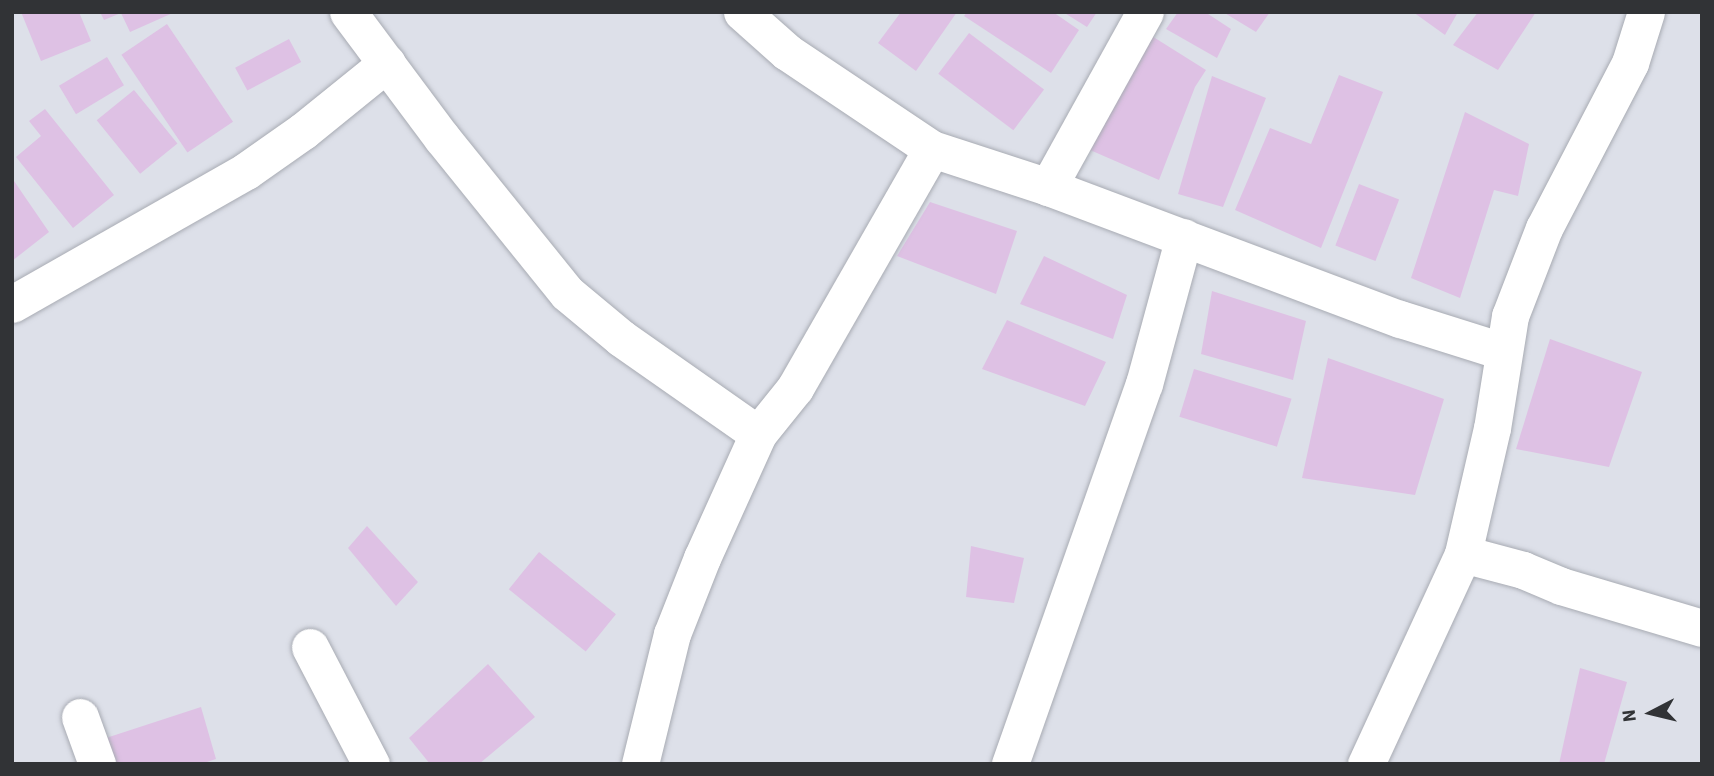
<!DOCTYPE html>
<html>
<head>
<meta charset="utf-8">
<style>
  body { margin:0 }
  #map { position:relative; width:1714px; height:776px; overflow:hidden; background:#dde0e9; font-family:"Source Sans 3",sans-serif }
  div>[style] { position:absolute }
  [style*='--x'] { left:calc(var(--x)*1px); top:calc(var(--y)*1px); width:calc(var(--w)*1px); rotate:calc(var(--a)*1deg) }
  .building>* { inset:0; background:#dec1e4; transform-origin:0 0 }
  .roads { filter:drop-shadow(0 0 2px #a8abb3) drop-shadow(0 0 2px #a8abb3) }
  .minor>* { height:37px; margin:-18.5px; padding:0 18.5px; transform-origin:18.5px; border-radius:18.5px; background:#fff }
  span { translate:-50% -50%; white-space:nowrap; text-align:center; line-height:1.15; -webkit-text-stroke:7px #dde0e9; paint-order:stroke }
  .frame { position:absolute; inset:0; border:14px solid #313336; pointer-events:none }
  .north { position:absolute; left:1616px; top:678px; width:70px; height:70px; -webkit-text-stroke:5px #dde0e9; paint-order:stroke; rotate:263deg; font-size:19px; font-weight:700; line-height:28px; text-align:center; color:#313336 }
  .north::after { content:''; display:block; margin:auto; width:24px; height:32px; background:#313336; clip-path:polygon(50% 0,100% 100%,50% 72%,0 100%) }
</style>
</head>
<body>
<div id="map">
  <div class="building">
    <i style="clip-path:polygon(21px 12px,79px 12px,91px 41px,41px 61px)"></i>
    <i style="clip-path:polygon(100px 12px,175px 12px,130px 32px,121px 13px,104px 20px)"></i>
    <i style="clip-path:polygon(901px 12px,957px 12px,916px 71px,878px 43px)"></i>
    <i style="clip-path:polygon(967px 12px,1053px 12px,1079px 30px,1051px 73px,964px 16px)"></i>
    <i style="clip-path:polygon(1063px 12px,1097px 12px,1087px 27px)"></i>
    <i style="clip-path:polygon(1178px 12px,1205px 12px,1231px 29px,1217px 58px,1166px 29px)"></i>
    <i style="clip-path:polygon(1223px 12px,1270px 12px,1256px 32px)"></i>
    <i style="clip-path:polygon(1413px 12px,1458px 12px,1445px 35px)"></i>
    <i style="clip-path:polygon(1478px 12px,1536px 12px,1498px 70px,1453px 45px)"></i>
    <i style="left:167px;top:24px;width:118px;height:55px;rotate:56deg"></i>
    <i style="left:969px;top:33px;width:94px;height:51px;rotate:37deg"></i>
    <i style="clip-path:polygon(1147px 33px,1206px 70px,1195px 87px,1159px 180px,1090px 150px)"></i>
    <i style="left:289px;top:39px;width:26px;height:61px;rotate:62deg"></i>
    <i style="left:107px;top:57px;width:33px;height:56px;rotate:59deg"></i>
    <i style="clip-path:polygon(1339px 75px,1383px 92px,1321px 248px,1235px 210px,1270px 128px,1311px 144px)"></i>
    <i style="clip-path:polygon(1212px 76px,1266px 98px,1223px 207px,1178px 194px)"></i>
    <i style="left:134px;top:90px;width:69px;height:48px;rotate:51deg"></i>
    <i style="clip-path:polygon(45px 109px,114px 195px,73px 228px,16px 157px,41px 136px,29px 121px)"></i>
    <i style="clip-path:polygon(1465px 112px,1529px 144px,1518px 196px,1494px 190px,1460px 298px,1411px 278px)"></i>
    <i style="clip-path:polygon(12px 178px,49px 232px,12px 261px)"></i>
    <i style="left:1359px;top:184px;width:43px;height:66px;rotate:21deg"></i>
    <i style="clip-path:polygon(930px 202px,1017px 231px,996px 294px,897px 256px)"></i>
    <i style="clip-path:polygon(1044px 256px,1127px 295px,1113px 339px,1020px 304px)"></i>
    <i style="clip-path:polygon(1212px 291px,1306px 321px,1293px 380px,1201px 354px)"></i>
    <i style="clip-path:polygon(1007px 320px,1106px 362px,1085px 406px,982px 369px)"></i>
    <i style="clip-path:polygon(1550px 339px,1642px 372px,1609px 467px,1516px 449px)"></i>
    <i style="clip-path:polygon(1328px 358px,1444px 399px,1415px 495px,1302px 478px)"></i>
    <i style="left:1194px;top:369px;width:102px;height:50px;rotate:17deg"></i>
    <i style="clip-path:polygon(367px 526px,418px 582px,396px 606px,348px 548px)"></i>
    <i style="clip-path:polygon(971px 546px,1024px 558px,1014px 603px,966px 597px)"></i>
    <i style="left:539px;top:552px;width:99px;height:48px;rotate:39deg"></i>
    <i style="clip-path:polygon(488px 664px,535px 717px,479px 764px,430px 764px,409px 738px)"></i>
    <i style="clip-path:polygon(1580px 668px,1627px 682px,1604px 764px,1559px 764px)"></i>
    <i style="clip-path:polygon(201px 707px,216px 759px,201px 764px,109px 764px,103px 739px)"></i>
  </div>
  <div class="roads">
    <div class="minor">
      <i style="--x:348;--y:12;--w:157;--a:53.3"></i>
      <i style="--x:442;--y:138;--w:199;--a:51.1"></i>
      <i style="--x:567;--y:293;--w:70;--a:39.8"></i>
      <i style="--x:621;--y:338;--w:167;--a:35"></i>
      <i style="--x:742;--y:12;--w:60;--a:41.6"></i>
      <i style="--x:787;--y:52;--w:174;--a:33.8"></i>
      <i style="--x:932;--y:149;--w:122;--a:18.1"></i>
      <i style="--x:1048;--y:187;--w:376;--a:20.6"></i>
      <i style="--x:1400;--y:319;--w:107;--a:17.4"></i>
      <i style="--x:1646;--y:12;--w:53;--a:107.4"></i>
      <i style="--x:1630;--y:63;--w:186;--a:117.5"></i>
      <i style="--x:1544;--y:228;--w:94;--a:111.1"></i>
      <i style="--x:1510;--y:316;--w:113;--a:99.1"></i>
      <i style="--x:1492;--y:428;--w:129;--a:103"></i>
      <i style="--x:1463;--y:554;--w:62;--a:14.9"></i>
      <i style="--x:1523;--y:570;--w:41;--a:22.8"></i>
      <i style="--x:1561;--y:586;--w:147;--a:16.6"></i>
      <i style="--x:1048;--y:187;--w:200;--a:-61"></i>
      <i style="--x:12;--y:304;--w:269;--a:-29.6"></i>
      <i style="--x:246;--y:171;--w:70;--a:-35.1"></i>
      <i style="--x:303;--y:131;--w:108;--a:-39"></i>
      <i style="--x:310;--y:647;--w:132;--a:62.5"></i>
      <i style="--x:80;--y:717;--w:50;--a:70.1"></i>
      <i style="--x:640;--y:764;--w:134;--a:-76.2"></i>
      <i style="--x:672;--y:634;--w:82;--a:-68.5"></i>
      <i style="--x:702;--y:558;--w:136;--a:-65.7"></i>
      <i style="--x:758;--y:434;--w:59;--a:-51.2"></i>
      <i style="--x:795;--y:388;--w:275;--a:-60.2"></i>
      <i style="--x:1010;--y:764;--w:403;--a:-70.6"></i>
      <i style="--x:1144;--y:384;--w:152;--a:-74.8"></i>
      <i style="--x:1366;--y:764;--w:231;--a:-65.2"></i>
    </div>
  </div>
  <div class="frame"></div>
  <div class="north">N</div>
</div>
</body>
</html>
